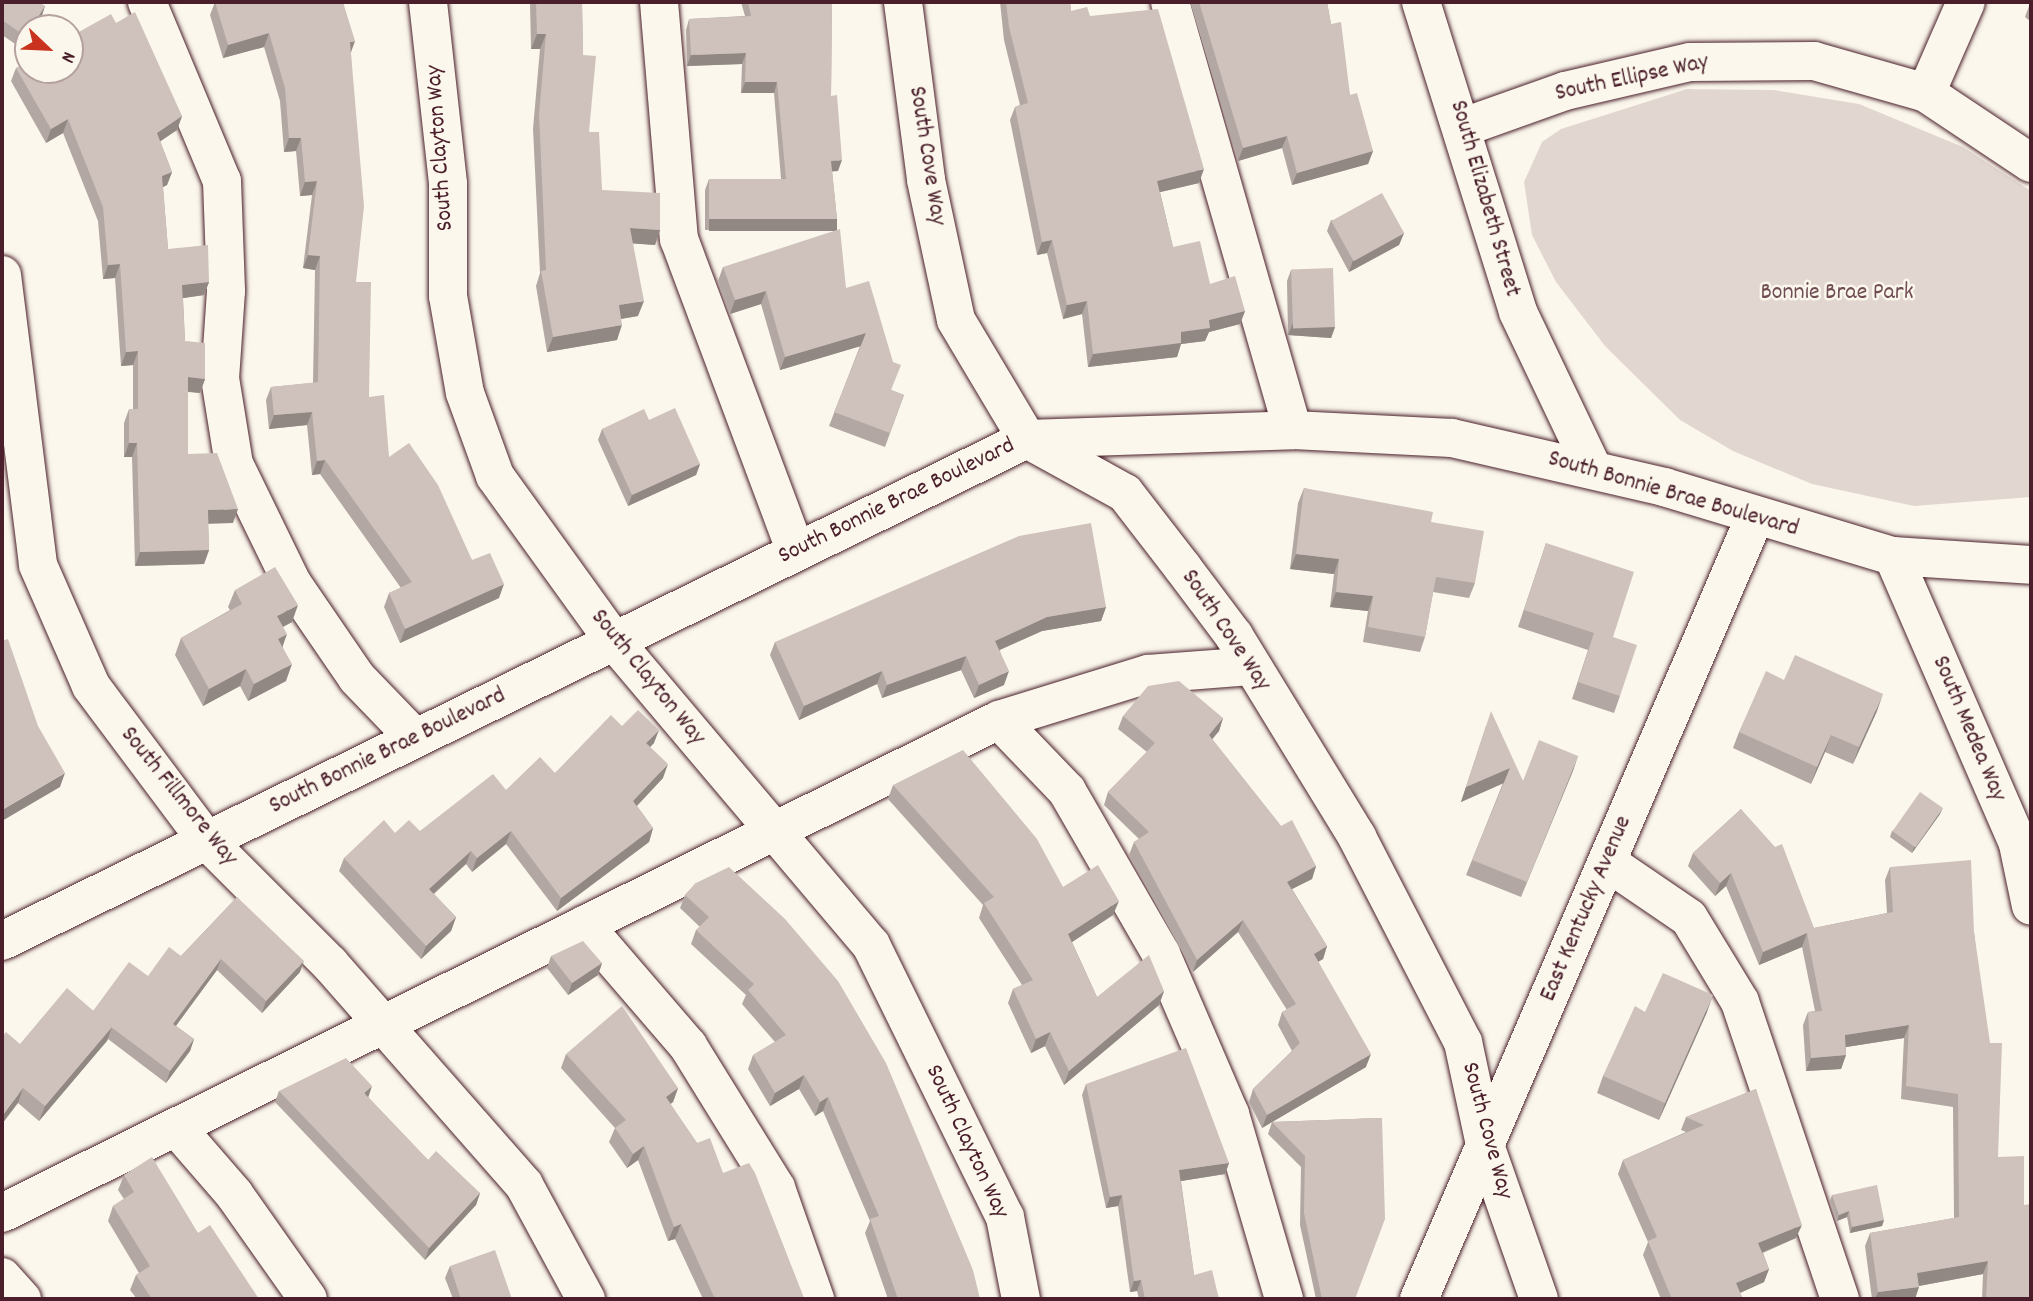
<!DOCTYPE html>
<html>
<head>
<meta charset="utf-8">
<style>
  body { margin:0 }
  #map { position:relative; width:2033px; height:1301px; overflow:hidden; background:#fbf7ec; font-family:Dekko,sans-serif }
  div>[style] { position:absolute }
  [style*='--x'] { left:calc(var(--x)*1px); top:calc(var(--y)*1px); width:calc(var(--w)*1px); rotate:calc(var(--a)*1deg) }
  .green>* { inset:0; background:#e2d7d0 }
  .roads { filter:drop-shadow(0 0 2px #4a1f2b) drop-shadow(0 0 2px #4a1f2b) }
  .minor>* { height:38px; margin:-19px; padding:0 19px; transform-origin:19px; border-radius:19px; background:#fbf7ec }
  .wall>* { inset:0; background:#b2a7a2 }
  .shaded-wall>* { inset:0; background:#918884; transform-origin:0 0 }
  .building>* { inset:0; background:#cfc2bc; transform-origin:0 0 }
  span { translate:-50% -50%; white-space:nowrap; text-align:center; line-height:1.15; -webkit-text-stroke:5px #fbf7ec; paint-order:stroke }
  .street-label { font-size:24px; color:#4a1f2b }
  .park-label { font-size:24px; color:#704d54 }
  .frame { position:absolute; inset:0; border:4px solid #4a1f2b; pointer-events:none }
  .north { position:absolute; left:14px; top:14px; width:70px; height:70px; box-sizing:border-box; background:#fbf7ec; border:2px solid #b4a19f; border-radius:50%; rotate:113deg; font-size:19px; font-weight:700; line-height:28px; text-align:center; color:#4a1f2b }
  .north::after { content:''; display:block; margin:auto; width:24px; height:32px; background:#c8321e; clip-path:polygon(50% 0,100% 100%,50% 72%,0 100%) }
</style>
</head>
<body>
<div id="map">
  <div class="green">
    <i style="clip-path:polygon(1687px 89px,1774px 90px,1859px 104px,1963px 147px,2031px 191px,2031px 497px,1914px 506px,1812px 484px,1733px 451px,1680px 420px,1605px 346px,1556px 282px,1532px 235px,1524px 182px,1542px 142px,1561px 129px)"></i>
  </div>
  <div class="roads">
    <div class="minor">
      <i style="--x:147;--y:2;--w:194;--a:67.3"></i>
      <i style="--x:222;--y:181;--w:110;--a:87.9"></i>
      <i style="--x:226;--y:291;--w:87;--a:93.9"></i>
      <i style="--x:220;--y:378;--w:87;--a:80.8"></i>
      <i style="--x:234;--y:464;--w:132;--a:64"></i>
      <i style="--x:292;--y:583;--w:115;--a:55.6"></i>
      <i style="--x:357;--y:678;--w:83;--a:46"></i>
      <i style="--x:428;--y:2;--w:183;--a:83.7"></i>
      <i style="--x:448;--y:184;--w:112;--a:90"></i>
      <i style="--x:448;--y:296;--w:98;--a:80.1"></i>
      <i style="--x:465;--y:393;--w:88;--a:70.1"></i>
      <i style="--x:495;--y:476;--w:203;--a:54.2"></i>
      <i style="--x:614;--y:641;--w:398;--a:49.8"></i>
      <i style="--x:871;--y:945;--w:303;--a:63.8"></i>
      <i style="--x:1005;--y:1217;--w:84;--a:79"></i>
      <i style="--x:659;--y:2;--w:238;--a:85.2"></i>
      <i style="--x:679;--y:239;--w:334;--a:69.5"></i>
      <i style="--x:903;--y:2;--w:179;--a:82.6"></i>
      <i style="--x:926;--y:180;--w:143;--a:77.9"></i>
      <i style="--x:956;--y:320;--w:139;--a:59.2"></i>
      <i style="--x:1027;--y:439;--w:112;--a:28.9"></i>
      <i style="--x:1125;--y:493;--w:95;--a:52.3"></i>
      <i style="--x:1183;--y:568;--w:85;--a:53.1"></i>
      <i style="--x:1234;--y:636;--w:236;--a:58.5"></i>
      <i style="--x:1357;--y:837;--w:231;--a:62.7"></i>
      <i style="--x:1463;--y:1042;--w:105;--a:77.9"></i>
      <i style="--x:1485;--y:1145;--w:163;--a:70.7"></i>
      <i style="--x:1170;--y:2;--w:445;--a:74"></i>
      <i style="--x:1421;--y:2;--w:325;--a:72.6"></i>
      <i style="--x:1518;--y:312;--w:174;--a:64.5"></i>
      <i style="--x:1926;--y:93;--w:99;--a:-66.3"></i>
      <i style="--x:1464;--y:127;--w:107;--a:-19.6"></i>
      <i style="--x:1565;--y:91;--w:128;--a:-13.1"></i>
      <i style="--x:1690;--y:62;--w:124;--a:-0.5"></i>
      <i style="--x:1814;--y:61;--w:116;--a:15.9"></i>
      <i style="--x:1926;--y:93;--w:126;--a:33.7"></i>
      <i style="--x:2;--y:275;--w:292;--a:82.9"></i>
      <i style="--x:38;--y:565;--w:132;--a:66.3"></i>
      <i style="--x:91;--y:686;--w:194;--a:53.2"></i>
      <i style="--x:207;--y:841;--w:174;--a:45"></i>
      <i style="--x:330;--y:964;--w:294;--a:48.7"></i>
      <i style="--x:524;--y:1185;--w:130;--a:61.5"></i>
      <i style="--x:1893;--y:556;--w:314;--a:66.5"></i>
      <i style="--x:2018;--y:844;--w:63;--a:78.2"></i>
      <i style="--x:999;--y:720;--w:98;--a:46.2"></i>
      <i style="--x:1067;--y:791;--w:188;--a:60"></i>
      <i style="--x:1161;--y:954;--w:174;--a:66.7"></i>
      <i style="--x:1230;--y:1114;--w:193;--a:73.7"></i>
      <i style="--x:1607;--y:862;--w:99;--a:34.3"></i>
      <i style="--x:1689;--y:918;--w:98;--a:58.7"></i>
      <i style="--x:1740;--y:1002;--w:313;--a:71.4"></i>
      <i style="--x:584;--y:925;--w:160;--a:49.3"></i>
      <i style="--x:688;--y:1046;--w:167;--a:58.2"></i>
      <i style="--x:776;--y:1188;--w:118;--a:70.6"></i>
      <i style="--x:2;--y:941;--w:1141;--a:-26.09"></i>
      <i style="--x:1027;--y:439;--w:266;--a:-1.9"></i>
      <i style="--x:1293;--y:430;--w:159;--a:2.9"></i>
      <i style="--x:1452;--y:438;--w:218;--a:13"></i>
      <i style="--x:1664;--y:487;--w:239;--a:16.8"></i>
      <i style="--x:1893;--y:556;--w:138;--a:3.7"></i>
      <i style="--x:176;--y:1127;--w:89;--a:49.1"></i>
      <i style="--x:234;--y:1194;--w:128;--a:54.8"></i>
      <i style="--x:2;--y:1213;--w:1112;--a:-26.31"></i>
      <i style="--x:999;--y:720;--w:156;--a:-17.2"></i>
      <i style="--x:1148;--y:674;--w:103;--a:-4.4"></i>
      <i style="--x:2;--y:1277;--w:30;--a:48"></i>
      <i style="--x:1419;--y:1299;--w:849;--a:-66.76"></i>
    </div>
  </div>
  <div class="wall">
    <i style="clip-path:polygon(2px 2px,45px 6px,41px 18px,34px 28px,28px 28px,28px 37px,21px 48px,2px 35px)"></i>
    <i style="clip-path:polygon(215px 2px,351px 53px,356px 282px,369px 397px,389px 457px,472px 560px,499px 598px,400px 643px,384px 607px,389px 593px,401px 588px,320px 474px,312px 475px,307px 425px,269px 429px,266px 400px,271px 387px,313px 383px,315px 270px,303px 268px,312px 195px,300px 196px,296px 151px,284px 152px,280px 101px,264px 47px,223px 58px,210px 15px)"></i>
    <i style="clip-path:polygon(530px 2px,582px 2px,583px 55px,589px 132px,602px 190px,660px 230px,655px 245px,633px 243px,638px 316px,621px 319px,617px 340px,547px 352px,536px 286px,540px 273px,533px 129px,540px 49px,531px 49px)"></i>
    <i style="clip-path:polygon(741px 2px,832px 2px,831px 96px,838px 171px,832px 171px,837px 219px,833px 230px,705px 230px,705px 190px,709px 179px,781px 179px,774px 93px,741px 93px,742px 64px,687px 66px,686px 30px,689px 19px,745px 16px)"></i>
    <i style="clip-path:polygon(1000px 2px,1070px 2px,1071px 11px,1090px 16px,1199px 183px,1160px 192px,1173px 247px,1210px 284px,1245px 311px,1240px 324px,1209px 332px,1205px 341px,1181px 344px,1177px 357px,1088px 367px,1082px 314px,1063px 319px,1047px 253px,1037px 255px,1010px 120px,1015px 107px,1020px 105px,1004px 40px)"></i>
    <i style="clip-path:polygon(1190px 2px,1327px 2px,1331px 24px,1350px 95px,1373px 151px,1368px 164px,1292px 185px,1282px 148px,1238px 161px)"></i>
    <i style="clip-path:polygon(2031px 3px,2031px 22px,2025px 17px,2029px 6px)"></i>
    <i style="clip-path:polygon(116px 23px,182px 116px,177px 130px,160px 141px,172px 172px,167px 185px,163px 187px,168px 249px,209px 282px,204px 295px,183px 298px,185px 341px,205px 379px,200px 393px,188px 392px,188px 454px,233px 523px,208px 523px,209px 550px,204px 564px,135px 566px,132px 457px,124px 457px,124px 423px,129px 409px,133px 409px,133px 365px,121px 366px,115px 278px,103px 279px,98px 221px,63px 133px,46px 143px,11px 81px,16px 68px)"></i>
    <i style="clip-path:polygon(1331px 220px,1404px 233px,1399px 245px,1349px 272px,1327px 231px)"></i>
    <i style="clip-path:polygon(723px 267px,846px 288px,891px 390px,904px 395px,885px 447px,829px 426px,860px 346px,780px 370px,761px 304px,730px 314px,718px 281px)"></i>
    <i style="clip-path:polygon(1291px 270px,1335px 327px,1331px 338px,1288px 335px,1287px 281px)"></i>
    <i style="clip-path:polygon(649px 420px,700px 464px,696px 475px,628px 506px,598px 440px,602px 429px)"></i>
    <i style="clip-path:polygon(1304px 488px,1431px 522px,1475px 583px,1469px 598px,1433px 592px,1425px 637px,1420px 652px,1363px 642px,1368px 611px,1330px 607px,1334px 574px,1290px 569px,1298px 503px)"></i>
    <i style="clip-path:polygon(1546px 543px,1613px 637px,1620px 696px,1614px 713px,1572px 699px,1588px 650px,1518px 627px)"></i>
    <i style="clip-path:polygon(235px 590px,292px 622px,283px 627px,283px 647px,286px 681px,248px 701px,240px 686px,203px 706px,175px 655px,181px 638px,230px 610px,228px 607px)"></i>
    <i style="clip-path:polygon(1106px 607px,1101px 621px,1042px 631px,1000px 650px,1004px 685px,974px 698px,961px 670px,882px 698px,877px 684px,799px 720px,770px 655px,775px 642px)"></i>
    <i style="clip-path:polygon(1784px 680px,1877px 711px,1853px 764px,1825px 752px,1811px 784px,1733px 748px,1739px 732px)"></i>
    <i style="clip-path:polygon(1123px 716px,1223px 718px,1219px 731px,1212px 739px,1281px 826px,1316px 866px,1312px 879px,1292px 889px,1327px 946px,1323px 959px,1318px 961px,1366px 1067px,1272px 1122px,1382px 1118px,1355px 1299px,1316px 1299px,1300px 1225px,1301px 1167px,1268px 1134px,1272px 1122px,1262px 1128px,1249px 1102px,1253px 1089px,1292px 1051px,1278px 1025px,1282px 1012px,1287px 1010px,1238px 932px,1193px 972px,1129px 855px,1134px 842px,1139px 839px,1104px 805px,1108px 792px,1147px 752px,1118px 729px)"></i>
    <i style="clip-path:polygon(622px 726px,654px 743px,650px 747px,663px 778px,637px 806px,653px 828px,649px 842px,557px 911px,506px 844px,472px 872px,466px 864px,434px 894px,456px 917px,451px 931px,421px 959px,339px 871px,344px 858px,395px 833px,420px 831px,506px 790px,555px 773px)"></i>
    <i style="clip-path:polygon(1486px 726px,1523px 781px,1578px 756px,1521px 897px,1466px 875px,1503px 783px,1461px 802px)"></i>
    <i style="clip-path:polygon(893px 785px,1063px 887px,1113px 915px,1072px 942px,1097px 997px,1164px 991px,1159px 1005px,1064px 1085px,1045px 1046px,1031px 1053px,1008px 1003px,1013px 989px,1022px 985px,979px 918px,983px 905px,888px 799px)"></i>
    <i style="clip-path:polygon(1741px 809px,1814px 928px,1887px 913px,1885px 880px,1890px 867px,1974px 932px,1998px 1157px,2024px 1205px,2031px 1299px,1982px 1299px,1983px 1274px,1919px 1286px,1915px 1299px,1872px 1299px,1865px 1246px,1870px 1233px,1954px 1218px,1953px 1107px,1901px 1099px,1904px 1038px,1846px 1047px,1846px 1055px,1841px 1069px,1806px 1071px,1803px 1025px,1808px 1012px,1815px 1011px,1802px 947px,1759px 965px,1726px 886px,1715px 896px,1688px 866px,1693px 853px)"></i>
    <i style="clip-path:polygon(1940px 814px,1912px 853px,1890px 837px,1892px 831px)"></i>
    <i style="clip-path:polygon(696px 883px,980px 1299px,888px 1299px,865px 1233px,870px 1221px,823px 1111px,815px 1116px,799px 1089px,770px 1106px,748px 1069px,753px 1055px,775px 1042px,742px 1004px,746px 995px,691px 944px,696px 930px,700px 927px,680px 908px,685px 895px)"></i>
    <i style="clip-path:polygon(237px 897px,300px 972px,262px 1013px,217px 970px,176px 1026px,194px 1039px,190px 1051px,166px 1083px,108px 1039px,39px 1121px,18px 1103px,20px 1044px,93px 1011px,181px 956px)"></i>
    <i style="clip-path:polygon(551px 956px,602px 963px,598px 975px,568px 995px,547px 968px)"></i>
    <i style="clip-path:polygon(1645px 1012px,1707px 1012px,1659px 1120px,1597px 1093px,1603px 1076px)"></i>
    <i style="clip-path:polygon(566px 1054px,678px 1088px,673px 1102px,670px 1104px,697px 1143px,723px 1173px,804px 1299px,703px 1299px,675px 1239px,668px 1241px,638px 1160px,627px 1168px,609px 1142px,615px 1128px,561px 1068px)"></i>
    <i style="clip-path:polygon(1086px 1084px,1229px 1163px,1225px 1174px,1181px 1181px,1194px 1275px,1219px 1299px,1139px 1299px,1137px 1291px,1130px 1292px,1118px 1206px,1106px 1208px,1082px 1095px)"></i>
    <i style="clip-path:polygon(1756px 1089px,1796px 1238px,1763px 1253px,1769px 1269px,1764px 1282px,1740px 1293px,1743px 1299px,1661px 1299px,1643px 1255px,1648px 1242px,1618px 1174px,1623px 1160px,1686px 1132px,1681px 1130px,1686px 1117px)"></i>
    <i style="clip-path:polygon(279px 1091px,368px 1097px,428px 1160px,480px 1193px,476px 1205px,425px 1260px,275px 1102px)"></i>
    <i style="clip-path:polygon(124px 1175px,198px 1233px,259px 1299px,137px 1299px,130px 1290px,136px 1275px,139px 1273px,108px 1221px,113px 1206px,124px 1199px,118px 1190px)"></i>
    <i style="clip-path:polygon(1832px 1195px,1884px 1220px,1882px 1226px,1850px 1233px,1847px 1217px,1837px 1221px,1830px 1201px)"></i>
    <i style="clip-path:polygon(450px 1266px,512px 1299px,453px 1299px,445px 1278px)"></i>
  </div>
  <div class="shaded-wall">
    <i style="clip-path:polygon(45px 6px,41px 18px,34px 28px,31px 28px)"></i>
    <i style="clip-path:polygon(28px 32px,28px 37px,21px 48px,25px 36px)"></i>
    <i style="clip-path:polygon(269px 33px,264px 47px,223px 58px,228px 45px)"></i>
    <i style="clip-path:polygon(537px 34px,546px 34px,540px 49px,531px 49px)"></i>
    <i style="clip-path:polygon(355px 41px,350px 55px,350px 42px)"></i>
    <i style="clip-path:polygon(746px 53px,742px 64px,687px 66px,691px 55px)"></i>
    <i style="clip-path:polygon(745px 82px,777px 82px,774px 93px,741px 93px)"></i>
    <i style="clip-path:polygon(182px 116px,177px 130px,152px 147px,157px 133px)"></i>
    <i style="clip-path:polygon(68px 119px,63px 133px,46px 143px,51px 129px)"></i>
    <i style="clip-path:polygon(1287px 136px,1282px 148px,1238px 161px,1243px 148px)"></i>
    <i style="clip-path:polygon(289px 138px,301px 138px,296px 151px,284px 152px)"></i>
    <i style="clip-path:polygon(1373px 151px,1368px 164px,1292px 185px,1297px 173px)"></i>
    <i style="clip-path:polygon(842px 160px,838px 171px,827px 172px,831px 161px)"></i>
    <i style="clip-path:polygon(1204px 169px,1199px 183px,1152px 194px,1157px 181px)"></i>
    <i style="clip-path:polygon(172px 172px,167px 185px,157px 190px,162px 176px)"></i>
    <i style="clip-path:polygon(317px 181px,312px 195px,300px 196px,305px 182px)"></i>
    <i style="left:709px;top:219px;width:128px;height:12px"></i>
    <i style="clip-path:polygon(630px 228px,660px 230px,655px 245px,625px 243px)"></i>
    <i style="clip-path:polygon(1404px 233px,1399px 245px,1349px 272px,1353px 260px)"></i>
    <i style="clip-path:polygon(1052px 240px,1047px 253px,1037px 255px,1042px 242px)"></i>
    <i style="clip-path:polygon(308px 255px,320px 256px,315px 270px,303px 268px)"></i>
    <i style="clip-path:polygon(120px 264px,115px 278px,103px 279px,108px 265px)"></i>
    <i style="clip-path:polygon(209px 282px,204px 295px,177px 299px,182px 285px)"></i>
    <i style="clip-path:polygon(766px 291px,761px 304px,730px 314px,735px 300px)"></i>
    <i style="clip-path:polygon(644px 301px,638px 316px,614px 320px,619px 305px)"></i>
    <i style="clip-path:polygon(1087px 301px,1082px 314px,1063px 319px,1067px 305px)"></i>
    <i style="clip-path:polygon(1245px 311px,1240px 324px,1209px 332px,1205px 341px,1181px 344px,1177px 357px,1088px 367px,1093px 354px,1181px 332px,1209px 320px)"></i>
    <i style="clip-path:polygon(1293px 323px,1335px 327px,1331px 338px,1288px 335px)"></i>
    <i style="clip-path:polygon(622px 325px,617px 340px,547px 352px,553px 337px)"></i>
    <i style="clip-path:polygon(866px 333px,861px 346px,780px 370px,785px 357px)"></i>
    <i style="clip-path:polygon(138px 351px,133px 365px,121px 366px,126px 352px)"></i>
    <i style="clip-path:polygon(188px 377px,205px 379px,200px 393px,183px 391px)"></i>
    <i style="clip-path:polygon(312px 412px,307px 425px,269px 429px,274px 415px)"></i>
    <i style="clip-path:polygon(129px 443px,137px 443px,132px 457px,124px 457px)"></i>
    <i style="clip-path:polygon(325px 460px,320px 474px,312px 475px,317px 461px)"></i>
    <i style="clip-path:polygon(700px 464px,696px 475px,628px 506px,632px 495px)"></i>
    <i style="clip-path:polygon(238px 509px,233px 523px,203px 524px,208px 510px)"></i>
    <i style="clip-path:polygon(209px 550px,204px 564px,135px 566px,140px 552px)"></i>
    <i style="clip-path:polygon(1296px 554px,1339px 559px,1334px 574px,1290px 569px)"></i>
    <i style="clip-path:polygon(504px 584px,499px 598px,400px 643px,405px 629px)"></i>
    <i style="clip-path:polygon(1336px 592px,1373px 596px,1368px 611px,1330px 607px)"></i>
    <i style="clip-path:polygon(298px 605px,292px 622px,271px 633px,277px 616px)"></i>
    <i style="clip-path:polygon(1106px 607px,1101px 621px,1042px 631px,990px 654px,995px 641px,1047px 617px)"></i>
    <i style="clip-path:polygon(287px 634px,281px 651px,278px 639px)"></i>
    <i style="clip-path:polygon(966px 656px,961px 670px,882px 698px,887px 685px)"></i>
    <i style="clip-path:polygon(292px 664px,286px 681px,248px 701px,254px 684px)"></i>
    <i style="clip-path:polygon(246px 669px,240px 686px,203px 706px,209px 689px)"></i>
    <i style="clip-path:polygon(882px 671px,877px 684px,799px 720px,804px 706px)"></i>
    <i style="clip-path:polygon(1009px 671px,1004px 685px,974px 698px,979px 685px)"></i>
    <i style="clip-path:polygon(1883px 694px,1877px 711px,1853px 764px,1859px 747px)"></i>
    <i style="clip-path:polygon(1223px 718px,1219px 731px,1205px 748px,1209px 735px)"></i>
    <i style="clip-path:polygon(659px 730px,654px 743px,641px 756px,646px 743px)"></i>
    <i style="clip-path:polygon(1831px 735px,1825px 752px,1811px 784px,1817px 767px)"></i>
    <i style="clip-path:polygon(1578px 756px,1573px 771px,1521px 897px,1527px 882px)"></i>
    <i style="clip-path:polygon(668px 764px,663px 778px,628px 815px,633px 801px)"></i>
    <i style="clip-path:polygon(1510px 768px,1504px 783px,1461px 802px,1466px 787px)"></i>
    <i style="clip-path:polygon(65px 773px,60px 787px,2px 821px,2px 810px)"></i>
    <i style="clip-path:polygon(1943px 808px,1940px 814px,1912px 853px,1914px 847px)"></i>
    <i style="clip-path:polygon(653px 828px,649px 842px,557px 911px,561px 898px)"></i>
    <i style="clip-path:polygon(511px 831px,506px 844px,472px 872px,477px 858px)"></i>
    <i style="clip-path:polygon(471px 851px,466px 864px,424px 902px,429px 889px)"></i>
    <i style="clip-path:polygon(1316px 866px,1312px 879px,1282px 894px,1287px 882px)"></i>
    <i style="clip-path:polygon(1731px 873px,1726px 886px,1715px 896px,1720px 883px)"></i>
    <i style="clip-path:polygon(1119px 901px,1113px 915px,1063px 948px,1068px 934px)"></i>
    <i style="clip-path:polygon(456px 917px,451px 931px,421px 959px,426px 946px)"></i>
    <i style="clip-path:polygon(1243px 920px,1238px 932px,1193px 972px,1197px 960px)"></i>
    <i style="clip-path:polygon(1807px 933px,1802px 947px,1759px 965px,1763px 952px)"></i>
    <i style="clip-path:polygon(1327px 946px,1323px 959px,1310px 967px,1314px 954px)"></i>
    <i style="clip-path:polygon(221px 959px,217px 970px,169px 1035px,173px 1024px)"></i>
    <i style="clip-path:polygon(304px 961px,300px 972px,262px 1013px,266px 1001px)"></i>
    <i style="clip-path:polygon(602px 963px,598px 975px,568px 995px,572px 983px)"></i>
    <i style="clip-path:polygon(1164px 991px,1159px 1005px,1064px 1085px,1069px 1071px)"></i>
    <i style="clip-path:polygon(1713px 995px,1707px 1012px,1659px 1120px,1665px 1103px)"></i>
    <i style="clip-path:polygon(1909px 1025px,1904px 1038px,1840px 1048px,1845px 1035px)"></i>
    <i style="clip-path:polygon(112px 1027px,107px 1041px,39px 1121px,45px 1106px)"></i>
    <i style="clip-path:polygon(1050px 1032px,1045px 1046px,1031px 1053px,1036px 1039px)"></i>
    <i style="clip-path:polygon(194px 1039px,190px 1051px,166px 1083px,170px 1071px)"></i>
    <i style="clip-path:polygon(1371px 1054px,1366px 1067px,1262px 1128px,1267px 1115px)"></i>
    <i style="clip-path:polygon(1846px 1055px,1841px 1069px,1806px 1071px,1811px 1058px)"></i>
    <i style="clip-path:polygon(804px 1075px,799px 1089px,770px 1106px,775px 1093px)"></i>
    <i style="clip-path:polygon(372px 1086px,368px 1098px,364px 1093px)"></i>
    <i style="clip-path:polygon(23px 1088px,18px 1103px,2px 1124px,2px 1116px)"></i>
    <i style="clip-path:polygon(678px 1088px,673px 1102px,660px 1112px,666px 1097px)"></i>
    <i style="clip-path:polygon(828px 1097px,823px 1111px,815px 1116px,820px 1102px)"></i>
    <i style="clip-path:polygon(644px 1146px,638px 1160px,627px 1168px,633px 1154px)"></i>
    <i style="clip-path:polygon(1229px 1163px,1225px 1174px,1175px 1182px,1179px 1170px)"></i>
    <i style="clip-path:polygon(480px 1193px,476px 1205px,425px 1260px,429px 1248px)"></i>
    <i style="clip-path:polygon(1122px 1195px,1118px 1206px,1106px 1208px,1110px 1197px)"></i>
    <i style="clip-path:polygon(1849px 1211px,1847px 1217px,1837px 1221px,1839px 1215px)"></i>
    <i style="clip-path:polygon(1884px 1220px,1882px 1226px,1850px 1233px,1852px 1227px)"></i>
    <i style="clip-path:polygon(681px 1224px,675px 1239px,668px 1241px,674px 1227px)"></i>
    <i style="clip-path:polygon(1802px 1225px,1796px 1238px,1753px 1256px,1758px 1243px)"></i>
    <i style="clip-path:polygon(1988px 1261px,1983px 1274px,1913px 1287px,1917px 1273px)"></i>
    <i style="clip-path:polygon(1769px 1269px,1764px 1282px,1731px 1297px,1736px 1283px)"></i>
    <i style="clip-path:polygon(1141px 1280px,1137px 1291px,1130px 1292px,1134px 1281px)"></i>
    <i style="clip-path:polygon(1919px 1287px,1915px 1299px,1875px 1299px,1878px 1292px)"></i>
  </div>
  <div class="building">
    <i style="clip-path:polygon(2px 2px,39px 2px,45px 6px,31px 28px,28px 28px,28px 32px,25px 36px,2px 20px)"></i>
    <i style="clip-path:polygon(215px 2px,343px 2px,355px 41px,350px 42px,364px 206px,356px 282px,371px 282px,369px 397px,384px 395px,389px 457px,409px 443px,438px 485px,472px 560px,490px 553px,504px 584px,405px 629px,389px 593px,412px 582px,325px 460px,317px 461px,312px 412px,274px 415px,271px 387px,318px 382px,320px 256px,308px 255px,317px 181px,305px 182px,301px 138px,289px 138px,285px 88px,269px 33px,228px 45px)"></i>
    <i style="clip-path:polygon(536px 2px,582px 2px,583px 55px,596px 56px,589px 132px,599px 132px,602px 190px,660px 193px,660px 230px,630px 228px,644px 301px,619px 305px,622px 325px,553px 337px,541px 271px,546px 270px,539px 114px,546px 34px,537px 34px)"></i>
    <i style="clip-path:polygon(748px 2px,832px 2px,831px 96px,837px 95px,842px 160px,831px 161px,837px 219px,709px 219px,709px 179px,786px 179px,777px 82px,745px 82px,746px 53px,691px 55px,689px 19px,751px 16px)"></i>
    <i style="clip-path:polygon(1006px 2px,1070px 2px,1071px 11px,1087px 7px,1090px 16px,1158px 9px,1204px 169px,1157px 181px,1173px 247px,1200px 241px,1210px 284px,1235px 276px,1245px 311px,1209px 320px,1210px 328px,1181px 332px,1181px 343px,1093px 354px,1087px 301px,1067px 305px,1052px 240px,1042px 242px,1015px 107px,1028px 103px,1009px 27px)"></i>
    <i style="clip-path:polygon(1199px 2px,1327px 2px,1331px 24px,1341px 22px,1350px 95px,1357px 93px,1373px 151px,1297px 173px,1287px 136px,1243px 148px)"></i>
    <i style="clip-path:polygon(135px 12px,182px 116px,157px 133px,172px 172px,162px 176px,168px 249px,208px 245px,209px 282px,182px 285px,185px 341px,205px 343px,205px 379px,188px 377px,188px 454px,217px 453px,238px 509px,208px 510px,209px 550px,140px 552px,137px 443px,129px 443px,129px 409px,138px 409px,138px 351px,126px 352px,120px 264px,108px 265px,103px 207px,68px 119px,51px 129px,16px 68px,28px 61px,28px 70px,70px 70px,70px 37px,111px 14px,116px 23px)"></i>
    <i style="left:1382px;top:193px;width:46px;height:58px;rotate:61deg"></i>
    <i style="clip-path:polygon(840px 229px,846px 288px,869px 281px,893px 362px,901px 365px,891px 390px,904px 395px,890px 433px,834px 412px,866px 333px,785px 357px,766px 291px,735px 300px,723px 267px)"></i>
    <i style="left:1333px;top:268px;width:59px;height:42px;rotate:88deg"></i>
    <i style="clip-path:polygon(675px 408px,700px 464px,632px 495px,602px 429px,644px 409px,649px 420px)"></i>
    <i style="clip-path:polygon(1304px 488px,1433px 512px,1431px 522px,1484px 531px,1475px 583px,1436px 577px,1425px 637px,1368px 627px,1373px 596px,1336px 592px,1339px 559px,1296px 554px)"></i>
    <i style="clip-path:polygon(1091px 523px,1106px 607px,1047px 617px,995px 641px,1009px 671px,979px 685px,966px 656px,887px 685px,882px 671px,804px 706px,775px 642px,1019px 536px)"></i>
    <i style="clip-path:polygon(1546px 543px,1634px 572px,1613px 637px,1637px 645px,1620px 696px,1578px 682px,1594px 633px,1524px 610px)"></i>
    <i style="clip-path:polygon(275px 567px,298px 605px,277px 616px,287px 634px,278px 639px,292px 664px,254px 684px,246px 669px,209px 689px,181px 638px,242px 604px,235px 590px)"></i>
    <i style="clip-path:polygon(8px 639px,38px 726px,65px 773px,2px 810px,2px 641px)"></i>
    <i style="clip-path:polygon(1795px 655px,1883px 694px,1859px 747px,1831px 735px,1817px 767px,1739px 732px,1766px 671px,1784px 680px)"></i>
    <i style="clip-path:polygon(1179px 681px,1223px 718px,1209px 735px,1281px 826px,1292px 820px,1316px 866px,1287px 882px,1327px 946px,1314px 954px,1371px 1054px,1267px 1115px,1253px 1089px,1300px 1043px,1282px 1012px,1296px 1004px,1243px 920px,1197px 960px,1134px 842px,1149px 832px,1108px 792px,1155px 743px,1123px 716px,1148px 686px)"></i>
    <i style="clip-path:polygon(638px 710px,659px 730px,646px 743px,668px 764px,633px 801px,653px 828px,561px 898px,511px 831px,477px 858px,471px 851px,429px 889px,456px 917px,426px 946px,344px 858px,384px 820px,395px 833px,409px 820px,420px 831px,493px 774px,506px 790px,540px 757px,555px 773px,611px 715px,622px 726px)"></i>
    <i style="clip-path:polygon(1491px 711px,1523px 781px,1539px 740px,1578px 756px,1527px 882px,1472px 860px,1510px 768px,1466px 787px)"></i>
    <i style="clip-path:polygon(963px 750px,1037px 839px,1063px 887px,1098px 865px,1119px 901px,1068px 934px,1097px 997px,1149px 955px,1164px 991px,1069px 1071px,1050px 1032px,1036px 1039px,1013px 989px,1033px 980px,984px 903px,994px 897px,893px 785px)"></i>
    <i style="left:1920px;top:792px;width:28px;height:48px;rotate:35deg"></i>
    <i style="clip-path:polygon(1741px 809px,1775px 847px,1782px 844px,1814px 928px,1893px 912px,1890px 867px,1971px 860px,1974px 932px,1990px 1043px,2002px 1043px,1998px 1157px,2024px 1156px,2024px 1205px,2031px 1204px,2031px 1299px,1986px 1299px,1988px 1261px,1917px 1273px,1919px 1287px,1878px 1292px,1870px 1233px,1959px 1217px,1958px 1094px,1906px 1086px,1909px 1025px,1845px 1035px,1846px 1055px,1811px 1058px,1808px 1012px,1822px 1011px,1807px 933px,1763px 952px,1731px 873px,1720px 883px,1693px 853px)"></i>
    <i style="clip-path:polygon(729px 867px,785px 919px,838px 981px,886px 1063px,973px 1270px,980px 1299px,898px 1299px,870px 1219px,879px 1216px,828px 1097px,820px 1102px,804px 1075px,775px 1093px,753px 1055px,786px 1035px,748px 990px,754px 984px,696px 930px,709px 917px,685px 895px,696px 883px)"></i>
    <i style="clip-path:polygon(237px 897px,304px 961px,266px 1001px,221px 959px,173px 1024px,194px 1039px,170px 1071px,111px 1027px,112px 1027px,93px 1011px,129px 962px,148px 976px,169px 947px,181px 956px)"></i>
    <i style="clip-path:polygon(583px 941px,602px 963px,572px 983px,551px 956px)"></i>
    <i style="clip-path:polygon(1663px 973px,1713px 995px,1665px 1103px,1603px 1076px,1635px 1006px,1645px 1012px)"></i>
    <i style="clip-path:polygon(67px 988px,112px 1027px,45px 1106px,23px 1088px,2px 1116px,2px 1037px,6px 1032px,20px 1044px)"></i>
    <i style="clip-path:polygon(622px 1006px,678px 1088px,666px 1097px,697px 1143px,710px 1138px,723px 1173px,749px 1163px,755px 1173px,804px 1298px,715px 1299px,681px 1224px,674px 1227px,644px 1146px,633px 1154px,615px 1128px,626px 1120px,566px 1054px)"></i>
    <i style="clip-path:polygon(1186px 1048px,1229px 1163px,1179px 1170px,1194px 1275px,1212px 1270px,1219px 1299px,1145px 1299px,1141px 1280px,1134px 1281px,1122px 1195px,1110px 1197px,1086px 1084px)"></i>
    <i style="clip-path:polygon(346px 1058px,372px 1086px,364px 1093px,428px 1160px,436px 1151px,480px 1193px,429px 1248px,279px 1091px)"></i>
    <i style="clip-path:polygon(1756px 1089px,1802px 1225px,1758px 1243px,1769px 1269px,1736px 1283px,1743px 1299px,1672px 1299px,1648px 1241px,1657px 1237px,1623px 1160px,1704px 1125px,1686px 1117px)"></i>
    <i style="clip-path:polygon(1382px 1118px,1385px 1219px,1355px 1299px,1322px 1299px,1304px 1213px,1305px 1156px,1272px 1122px)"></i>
    <i style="clip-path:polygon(152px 1157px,198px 1233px,210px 1225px,259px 1299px,152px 1299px,136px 1275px,150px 1266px,113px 1206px,134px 1192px,124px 1175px)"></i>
    <i style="clip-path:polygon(1877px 1185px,1884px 1220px,1852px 1227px,1849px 1211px,1839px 1215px,1832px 1195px)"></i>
    <i style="clip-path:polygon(495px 1250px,512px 1299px,461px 1299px,450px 1266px)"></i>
  </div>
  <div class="street-label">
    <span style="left:1632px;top:79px;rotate:-12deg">South Ellipse Way</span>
    <span style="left:441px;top:148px;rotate:-94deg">South Clayton Way</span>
    <span style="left:926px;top:156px;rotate:81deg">South Cove Way</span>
    <span style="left:1484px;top:199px;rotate:74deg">South Elizabeth Street</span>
    <span style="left:1673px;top:495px;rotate:16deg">South Bonnie Brae Boulevard</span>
    <span style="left:897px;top:502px;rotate:-26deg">South Bonnie Brae Boulevard</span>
    <span style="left:1225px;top:631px;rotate:56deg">South Cove Way</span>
    <span style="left:647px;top:678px;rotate:51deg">South Clayton Way</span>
    <span style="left:1968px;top:729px;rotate:67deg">South Medea Way</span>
    <span style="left:388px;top:752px;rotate:-26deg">South Bonnie Brae Boulevard</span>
    <span style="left:178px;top:797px;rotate:51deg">South Fillmore Way</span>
    <span style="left:1587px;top:909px;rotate:-67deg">East Kentucky Avenue</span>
    <span style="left:1486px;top:1131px;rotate:75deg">South Cove Way</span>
    <span style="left:966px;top:1142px;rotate:65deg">South Clayton Way</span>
  </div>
  <div class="park-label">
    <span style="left:1837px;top:294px">Bonnie Brae Park</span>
  </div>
  <div class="frame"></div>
  <div class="north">N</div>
</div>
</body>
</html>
